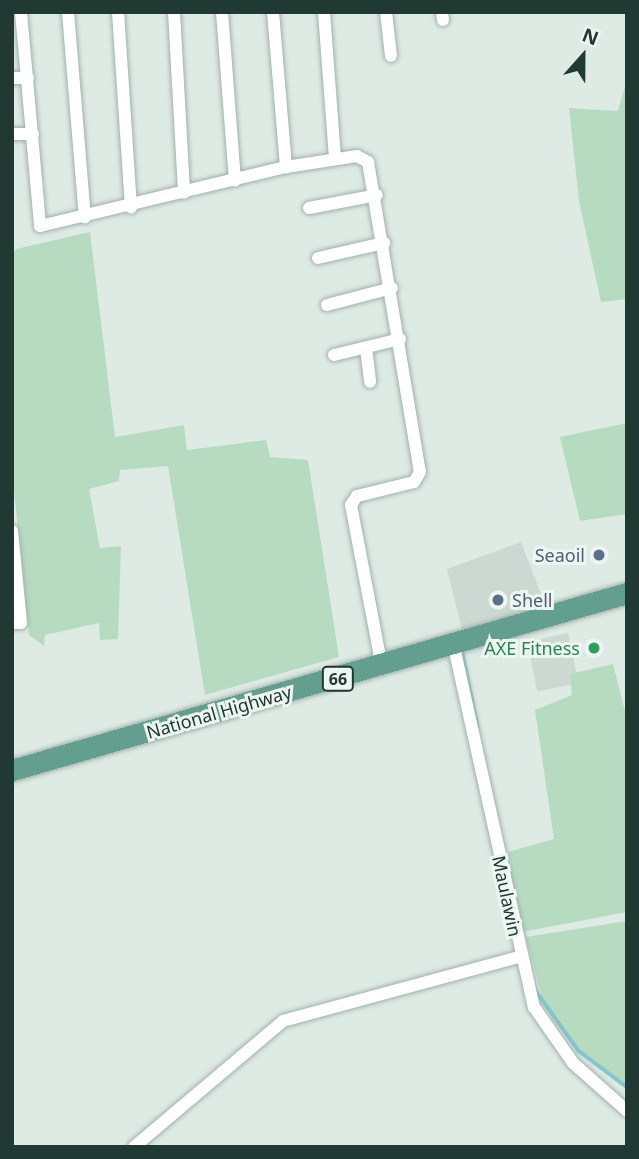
<!DOCTYPE html>
<html>
<head>
<meta charset="utf-8">
<style>
  body { margin:0 }
  #map { position:relative; width:639px; height:1159px; overflow:hidden; background:#deeae4; font-family:"Noto Sans",sans-serif }
  div>[style] { position:absolute }
  [style*='--x'] { left:calc(var(--x)*1px); top:calc(var(--y)*1px); width:calc(var(--w)*1px); rotate:calc(var(--a)*1deg) }
  .built>* { inset:0; background:#ccd9d3; transform-origin:0 0 }
  .green>* { inset:0; background:#b7dbc0 }
  .stream>* { height:3.5px; margin:-1.75px; padding:0 1.75px; transform-origin:1.75px; border-radius:1.75px; background:#86c4cf }
  .roads { filter:drop-shadow(0 0 2px #a1b1ab) drop-shadow(0 0 2px #a1b1ab) }
  .street>* { height:12px; margin:-6px; padding:0 6px; transform-origin:6px; border-radius:6px; background:#fff }
  .primary>* { height:21px; margin:-10.5px; padding:0 10.5px; transform-origin:10.5px; border-radius:10.5px; background:#639f8f }
  .dots>* { width:19px; height:19px; translate:-50% -50%; box-sizing:border-box; border:4px solid #eef6f2; border-radius:50% }
  span { translate:-50% -50%; white-space:nowrap; text-align:center; line-height:1.15; -webkit-text-stroke:6px #eef6f2; paint-order:stroke }
  .shield-label span { padding:2px 5px; background:#eef6f2; border:2px solid; border-radius:5px; -webkit-text-stroke-width:0 }
  .shield-label { font-size:16px; color:#203932; font-weight:700 }
  .service-label { font-size:18px; color:#4e5e75 }
  .right { translate:-100% -50%; text-align:right }
  .left { translate:0 -50%; text-align:left }
  .leisure-label { font-size:18px; color:#27864d }
  .street-label { font-size:18px; color:#203932 }
  .frame { position:absolute; inset:0; border:14px solid #203932; pointer-events:none }
  .north { position:absolute; left:548px; top:21px; width:70px; height:70px; -webkit-text-stroke:5px #eef6f2; paint-order:stroke; rotate:21deg; font-size:19px; font-weight:700; line-height:28px; text-align:center; color:#203932 }
  .north::after { content:''; display:block; margin:auto; width:24px; height:32px; background:#203932; clip-path:polygon(50% 0,100% 100%,50% 72%,0 100%) }
</style>
</head>
<body>
<div id="map">
  <div class="built">
    <i style="clip-path:polygon(521px 542px,548px 612px,463px 633px,447px 569px)"></i>
    <i style="left:568px;top:633px;width:51px;height:42px;rotate:78deg"></i>
  </div>
  <div class="green">
    <i style="clip-path:polygon(627px 79px,627px 299px,601px 302px,579px 201px,569px 108px,618px 111px)"></i>
    <i style="clip-path:polygon(90px 232px,115px 437px,184px 425px,187px 450px,266px 440px,270px 457px,308px 460px,339px 657px,205px 695px,168px 466px,120px 470px,119px 481px,89px 489px,100px 548px,121px 546px,118px 639px,100px 640px,99px 623px,45px 635px,44px 646px,29px 635px,12px 471px,12px 257px,16px 249px)"></i>
    <i style="clip-path:polygon(627px 423px,627px 514px,580px 521px,560px 437px)"></i>
    <i style="clip-path:polygon(613px 664px,627px 719px,627px 912px,517px 933px,504px 853px,554px 839px,535px 710px,572px 695px,570px 674px)"></i>
    <i style="clip-path:polygon(627px 921px,627px 1087px,579px 1051px,543px 1000px,526px 937px)"></i>
  </div>
  <div class="stream">
    <i style="--x:462;--y:649;--w:80;--a:78.4"></i>
    <i style="--x:536;--y:991;--w:74;--a:54.4"></i>
    <i style="--x:579;--y:1051;--w:60;--a:36.9"></i>
  </div>
  <div class="roads">
    <div class="street">
      <i style="--x:21;--y:12;--w:215;--a:84.9"></i>
      <i style="--x:40;--y:226;--w:253;--a:-13.5"></i>
      <i style="--x:286;--y:167;--w:72;--a:-8.8"></i>
      <i style="--x:357;--y:156;--w:13;--a:29"></i>
      <i style="--x:368;--y:162;--w:314;--a:80.5"></i>
      <i style="--x:420;--y:472;--w:12;--a:121"></i>
      <i style="--x:414;--y:482;--w:59;--a:166.2"></i>
      <i style="--x:357;--y:496;--w:11;--a:124"></i>
      <i style="--x:351;--y:505;--w:165;--a:79.2"></i>
      <i style="--x:68;--y:12;--w:206;--a:85.3"></i>
      <i style="--x:118;--y:12;--w:196;--a:86.2"></i>
      <i style="--x:174;--y:12;--w:181;--a:86.8"></i>
      <i style="--x:222;--y:12;--w:169;--a:85.6"></i>
      <i style="--x:273;--y:12;--w:156;--a:85.2"></i>
      <i style="--x:324;--y:12;--w:146;--a:85.7"></i>
      <i style="--x:386;--y:12;--w:44;--a:83.5"></i>
      <i style="--x:442;--y:12;--w:8;--a:83"></i>
      <i style="--x:12;--y:78;--w:16;--a:0"></i>
      <i style="--x:12;--y:134;--w:21;--a:0"></i>
      <i style="--x:309;--y:208;--w:69;--a:-10.8"></i>
      <i style="--x:318;--y:258;--w:68;--a:-12.8"></i>
      <i style="--x:327;--y:305;--w:67;--a:-14.7"></i>
      <i style="--x:366;--y:348;--w:34;--a:83"></i>
      <i style="--x:334;--y:355;--w:68;--a:-13.6"></i>
      <i style="--x:12;--y:531;--w:92;--a:84.4"></i>
      <i style="--x:21;--y:623;--w:9;--a:180"></i>
      <i style="--x:454;--y:647;--w:369;--a:77.5"></i>
      <i style="--x:534;--y:1007;--w:68;--a:55.1"></i>
      <i style="--x:573;--y:1063;--w:72;--a:41.6"></i>
      <i style="--x:134;--y:1147;--w:195;--a:-40.2"></i>
      <i style="--x:283;--y:1021;--w:245;--a:-15.2"></i>
    </div>
    <div class="primary">
      <i style="--x:12;--y:770;--w:640;--a:-16.06"></i>
    </div>
  </div>
  <div class="dots">
    <i style="left:599px;top:555px;background:#5c6f8a"></i>
    <i style="left:498px;top:600px;background:#5c6f8a"></i>
    <i style="left:594px;top:648px;background:#2e9e5b"></i>
  </div>
  <div class="shield-label">
    <span style="left:338px;top:679px">66</span>
  </div>
  <div class="service-label">
    <span class="right" style="left:585px;top:555px">Seaoil</span>
    <span class="left" style="left:512px;top:600px">Shell</span>
  </div>
  <div class="leisure-label">
    <span class="right" style="left:580px;top:648px">AXE Fitness</span>
  </div>
  <div class="street-label">
    <span style="left:219px;top:712px;rotate:-16deg">National Highway</span>
    <span style="left:507px;top:896px;rotate:78deg">Maulawin</span>
  </div>
  <div class="frame"></div>
  <div class="north">N</div>
</div>
</body>
</html>
